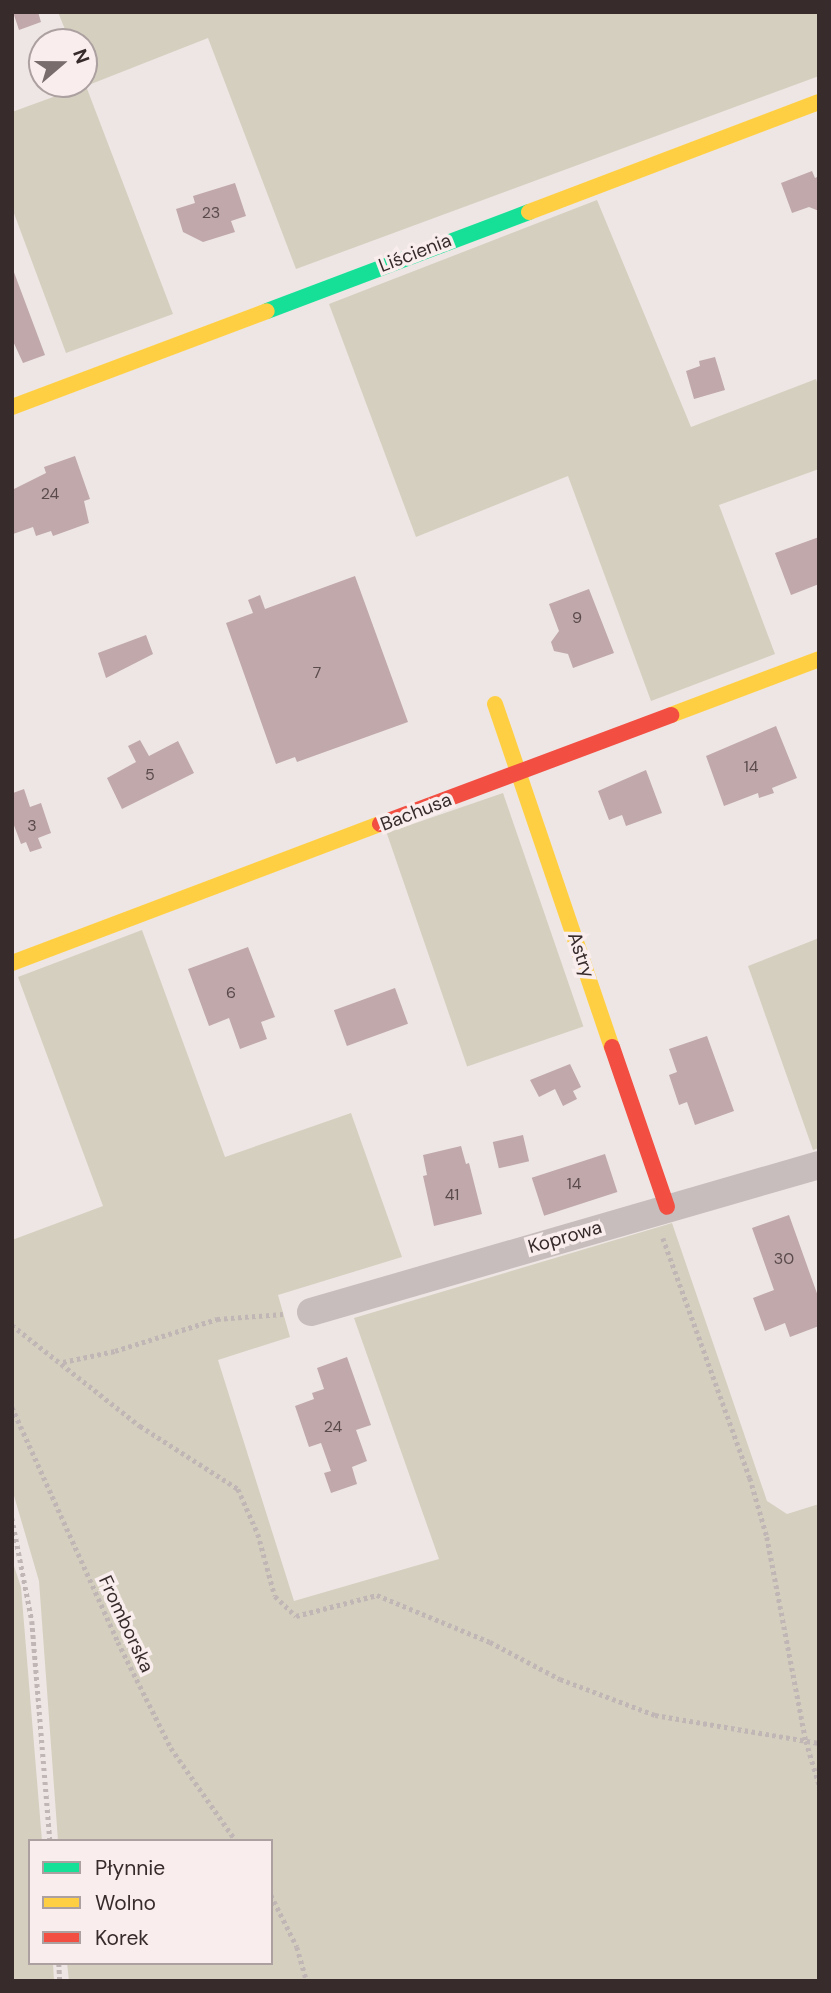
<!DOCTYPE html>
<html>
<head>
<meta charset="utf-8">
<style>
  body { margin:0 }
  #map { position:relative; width:831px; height:1993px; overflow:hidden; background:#eee6e4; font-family:"DM Sans",sans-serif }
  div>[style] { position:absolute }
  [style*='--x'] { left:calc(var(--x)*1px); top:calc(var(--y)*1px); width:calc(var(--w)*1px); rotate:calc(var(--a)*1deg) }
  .green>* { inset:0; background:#d5cfbf; transform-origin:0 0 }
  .building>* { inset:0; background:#c0a8ab; transform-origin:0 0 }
  .path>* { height:4.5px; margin-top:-2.25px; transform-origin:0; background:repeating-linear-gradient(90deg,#c0b6b5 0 3.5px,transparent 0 7px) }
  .street>* { height:28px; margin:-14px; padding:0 14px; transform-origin:14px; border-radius:14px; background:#c7bdbd }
  .fast>* { height:16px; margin:-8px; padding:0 8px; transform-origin:8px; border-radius:8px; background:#16e098 }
  .slow>* { height:16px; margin:-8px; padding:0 8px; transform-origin:8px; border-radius:8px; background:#ffcf43 }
  .jam>* { height:16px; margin:-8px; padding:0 8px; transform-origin:8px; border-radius:8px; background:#f24e42 }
  span { translate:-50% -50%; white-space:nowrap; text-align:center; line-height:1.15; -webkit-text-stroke:7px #f9eeed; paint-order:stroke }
  .number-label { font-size:16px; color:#5a4a4c }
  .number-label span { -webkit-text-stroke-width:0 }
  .street-label { font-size:19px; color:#382b2c }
  .frame { position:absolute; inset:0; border:14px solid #382b2c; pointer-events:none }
  .legend { position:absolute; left:28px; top:1839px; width:245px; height:126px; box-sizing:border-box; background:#f9eeed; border:2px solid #aca0a0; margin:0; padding:9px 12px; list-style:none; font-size:21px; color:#382b2c }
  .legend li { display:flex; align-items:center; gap:14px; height:35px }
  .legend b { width:35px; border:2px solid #aca0a0 }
  .north { position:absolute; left:28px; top:28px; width:70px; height:70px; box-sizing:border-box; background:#f9eeed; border:2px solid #aca0a0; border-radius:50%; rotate:70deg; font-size:19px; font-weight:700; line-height:28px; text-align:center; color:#382b2c }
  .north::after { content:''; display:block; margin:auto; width:24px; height:32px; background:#786c6c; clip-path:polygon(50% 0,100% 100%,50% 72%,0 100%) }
</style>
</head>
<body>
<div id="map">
  <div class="green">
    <i style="clip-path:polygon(58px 12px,819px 12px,819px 76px,296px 269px,208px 38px,86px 86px,173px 314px,66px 353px,12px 208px,12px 112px,86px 85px,84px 42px,70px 42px)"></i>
    <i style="clip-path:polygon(597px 200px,691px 427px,816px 379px,819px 388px,819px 469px,719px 505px,775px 654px,651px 701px,568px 476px,416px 537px,329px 304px)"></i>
    <i style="left:503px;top:793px;width:247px;height:123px;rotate:71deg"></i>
    <i style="clip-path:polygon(142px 930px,225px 1157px,351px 1113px,402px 1257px,278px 1295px,290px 1337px,218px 1360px,294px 1601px,439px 1559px,354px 1318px,672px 1223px,767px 1501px,787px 1514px,819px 1504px,819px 1981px,69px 1981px,67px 1963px,271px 1963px,271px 1841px,58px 1841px,39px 1581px,12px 1489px,12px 1240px,103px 1206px,18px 977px)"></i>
    <i style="clip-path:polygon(819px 938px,819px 1148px,813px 1150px,748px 966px)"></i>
    <i style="clip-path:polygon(12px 1560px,21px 1587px,42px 1841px,30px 1841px,30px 1963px,53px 1963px,54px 1981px,12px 1981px)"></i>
  </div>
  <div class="building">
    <i style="clip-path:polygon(13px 12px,38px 12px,41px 22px,19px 30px)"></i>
    <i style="clip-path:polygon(812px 171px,815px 178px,819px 176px,819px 211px,809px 207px,792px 213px,781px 183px)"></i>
    <i style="clip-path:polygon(235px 183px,246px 216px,231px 221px,235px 232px,203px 242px,183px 232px,176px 209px,195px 203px,193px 196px)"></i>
    <i style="clip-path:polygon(12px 267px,45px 355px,23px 363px,12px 339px)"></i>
    <i style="clip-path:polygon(715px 357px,725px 390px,694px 399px,686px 371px,700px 366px,699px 361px)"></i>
    <i style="clip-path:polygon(75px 456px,90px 499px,84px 501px,89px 523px,53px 536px,51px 531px,36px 536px,33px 527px,13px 534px,12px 490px,46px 473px,44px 467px)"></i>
    <i style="clip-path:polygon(819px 537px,819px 584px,791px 595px,775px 553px)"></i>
    <i style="clip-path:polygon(355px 576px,408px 722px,297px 762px,295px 757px,276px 764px,226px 623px,253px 613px,248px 600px,260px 595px,265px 609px)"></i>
    <i style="clip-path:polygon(589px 589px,614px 653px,573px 668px,568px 654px,554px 651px,551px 642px,559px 631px,549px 604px)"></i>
    <i style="clip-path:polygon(146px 635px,153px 654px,106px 678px,98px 653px)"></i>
    <i style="clip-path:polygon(776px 726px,797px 778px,772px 788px,774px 793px,759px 798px,758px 793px,724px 806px,706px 756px)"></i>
    <i style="clip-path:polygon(140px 740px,149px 756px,178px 741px,194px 773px,122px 809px,107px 778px,136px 762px,128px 746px)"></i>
    <i style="clip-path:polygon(646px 770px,662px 813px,626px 826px,622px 815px,609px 820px,598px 791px)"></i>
    <i style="clip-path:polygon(24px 789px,30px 807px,41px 803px,51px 833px,38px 838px,42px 848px,30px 852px,26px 842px,21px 844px,12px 820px,13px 793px)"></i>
    <i style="clip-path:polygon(248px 947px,275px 1017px,261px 1022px,267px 1039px,240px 1049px,229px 1018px,209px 1026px,188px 969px)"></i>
    <i style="left:395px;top:988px;width:38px;height:65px;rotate:70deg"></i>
    <i style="clip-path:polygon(707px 1036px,734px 1111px,695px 1125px,687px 1102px,679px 1105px,669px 1075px,677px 1072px,669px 1049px)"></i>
    <i style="clip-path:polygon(570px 1064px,581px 1087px,573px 1091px,577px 1099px,563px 1106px,555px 1089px,539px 1097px,530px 1080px)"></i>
    <i style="left:523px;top:1135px;width:27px;height:31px;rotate:77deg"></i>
    <i style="clip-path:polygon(461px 1146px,466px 1164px,469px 1163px,482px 1214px,434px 1226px,423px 1176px,427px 1175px,423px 1155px)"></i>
    <i style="left:605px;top:1154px;width:40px;height:77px;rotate:72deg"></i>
    <i style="clip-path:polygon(789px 1215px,819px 1299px,819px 1326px,790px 1337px,785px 1323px,765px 1331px,753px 1298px,774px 1290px,752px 1228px)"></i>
    <i style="clip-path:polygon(347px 1357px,371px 1425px,356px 1430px,367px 1461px,352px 1467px,357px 1484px,331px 1493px,324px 1473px,331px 1471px,321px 1443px,309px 1447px,295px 1406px,314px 1399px,312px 1393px,324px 1389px,317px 1368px)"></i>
  </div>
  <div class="path">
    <i style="--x:663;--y:1238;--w:255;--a:70.1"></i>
    <i style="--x:750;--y:1478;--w:61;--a:73.9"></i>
    <i style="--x:767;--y:1537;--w:208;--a:79.2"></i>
    <i style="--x:806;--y:1741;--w:45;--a:73.2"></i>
    <i style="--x:12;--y:1325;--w:163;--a:38.3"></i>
    <i style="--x:140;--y:1426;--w:117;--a:32.7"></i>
    <i style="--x:238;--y:1489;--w:49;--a:66"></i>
    <i style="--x:258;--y:1534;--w:64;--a:74.7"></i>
    <i style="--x:275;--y:1596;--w:29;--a:44"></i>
    <i style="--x:296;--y:1616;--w:84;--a:-14.5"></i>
    <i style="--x:377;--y:1595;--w:122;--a:22.6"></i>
    <i style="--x:490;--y:1642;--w:79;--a:27.9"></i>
    <i style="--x:560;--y:1679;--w:102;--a:20.8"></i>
    <i style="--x:655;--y:1715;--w:166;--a:9.7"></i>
    <i style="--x:63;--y:1362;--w:53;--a:-11.9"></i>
    <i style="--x:115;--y:1351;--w:107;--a:-17.4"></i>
    <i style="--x:217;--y:1319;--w:66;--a:-4.3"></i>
    <i style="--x:12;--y:1407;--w:258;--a:65.7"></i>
    <i style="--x:118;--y:1642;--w:119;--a:63.4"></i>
    <i style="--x:171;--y:1748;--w:113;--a:55"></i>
    <i style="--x:12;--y:1518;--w:105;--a:79"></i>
    <i style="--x:32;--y:1621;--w:221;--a:85.3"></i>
    <i style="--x:271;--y:1895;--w:58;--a:63.4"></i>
    <i style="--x:297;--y:1947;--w:35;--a:74"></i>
    <i style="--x:59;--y:1963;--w:18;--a:87"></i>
  </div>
  <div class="street">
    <i style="--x:311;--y:1312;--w:529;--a:-16.14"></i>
  </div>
  <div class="fast">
    <i style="--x:267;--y:311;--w:280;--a:-20.7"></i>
  </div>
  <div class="slow">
    <i style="--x:529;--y:212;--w:310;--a:-20.8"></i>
    <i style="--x:12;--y:407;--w:272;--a:-20.6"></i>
    <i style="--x:495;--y:704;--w:362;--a:71.2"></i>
    <i style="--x:671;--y:715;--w:158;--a:-20.7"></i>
    <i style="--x:12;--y:963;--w:393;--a:-20.7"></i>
  </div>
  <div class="jam">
    <i style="--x:380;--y:824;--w:311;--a:-20.5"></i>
    <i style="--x:612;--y:1047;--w:169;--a:71"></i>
  </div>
  <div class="number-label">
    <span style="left:211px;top:213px">23</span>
    <span style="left:50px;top:494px">24</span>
    <span style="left:577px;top:618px">9</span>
    <span style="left:317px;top:673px">7</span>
    <span style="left:751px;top:767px">14</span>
    <span style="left:150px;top:775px">5</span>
    <span style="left:32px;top:826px">3</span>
    <span style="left:231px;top:993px">6</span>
    <span style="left:574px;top:1184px">14</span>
    <span style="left:452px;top:1195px">41</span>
    <span style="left:784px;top:1259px">30</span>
    <span style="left:333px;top:1427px">24</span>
  </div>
  <div class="street-label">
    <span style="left:415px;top:253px;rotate:-21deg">Liścienia</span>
    <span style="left:416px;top:812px;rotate:-21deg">Bachusa</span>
    <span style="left:581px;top:955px;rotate:71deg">Astry</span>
    <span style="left:565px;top:1237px;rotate:-16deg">Koprowa</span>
    <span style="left:126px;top:1624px;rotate:65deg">Fromborska</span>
  </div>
  <div class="frame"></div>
  <ul class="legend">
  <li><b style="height:9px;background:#16e098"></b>Płynnie</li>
  <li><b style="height:9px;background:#ffcf43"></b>Wolno</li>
  <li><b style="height:9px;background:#f24e42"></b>Korek</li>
  </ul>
  <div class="north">N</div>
</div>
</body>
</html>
